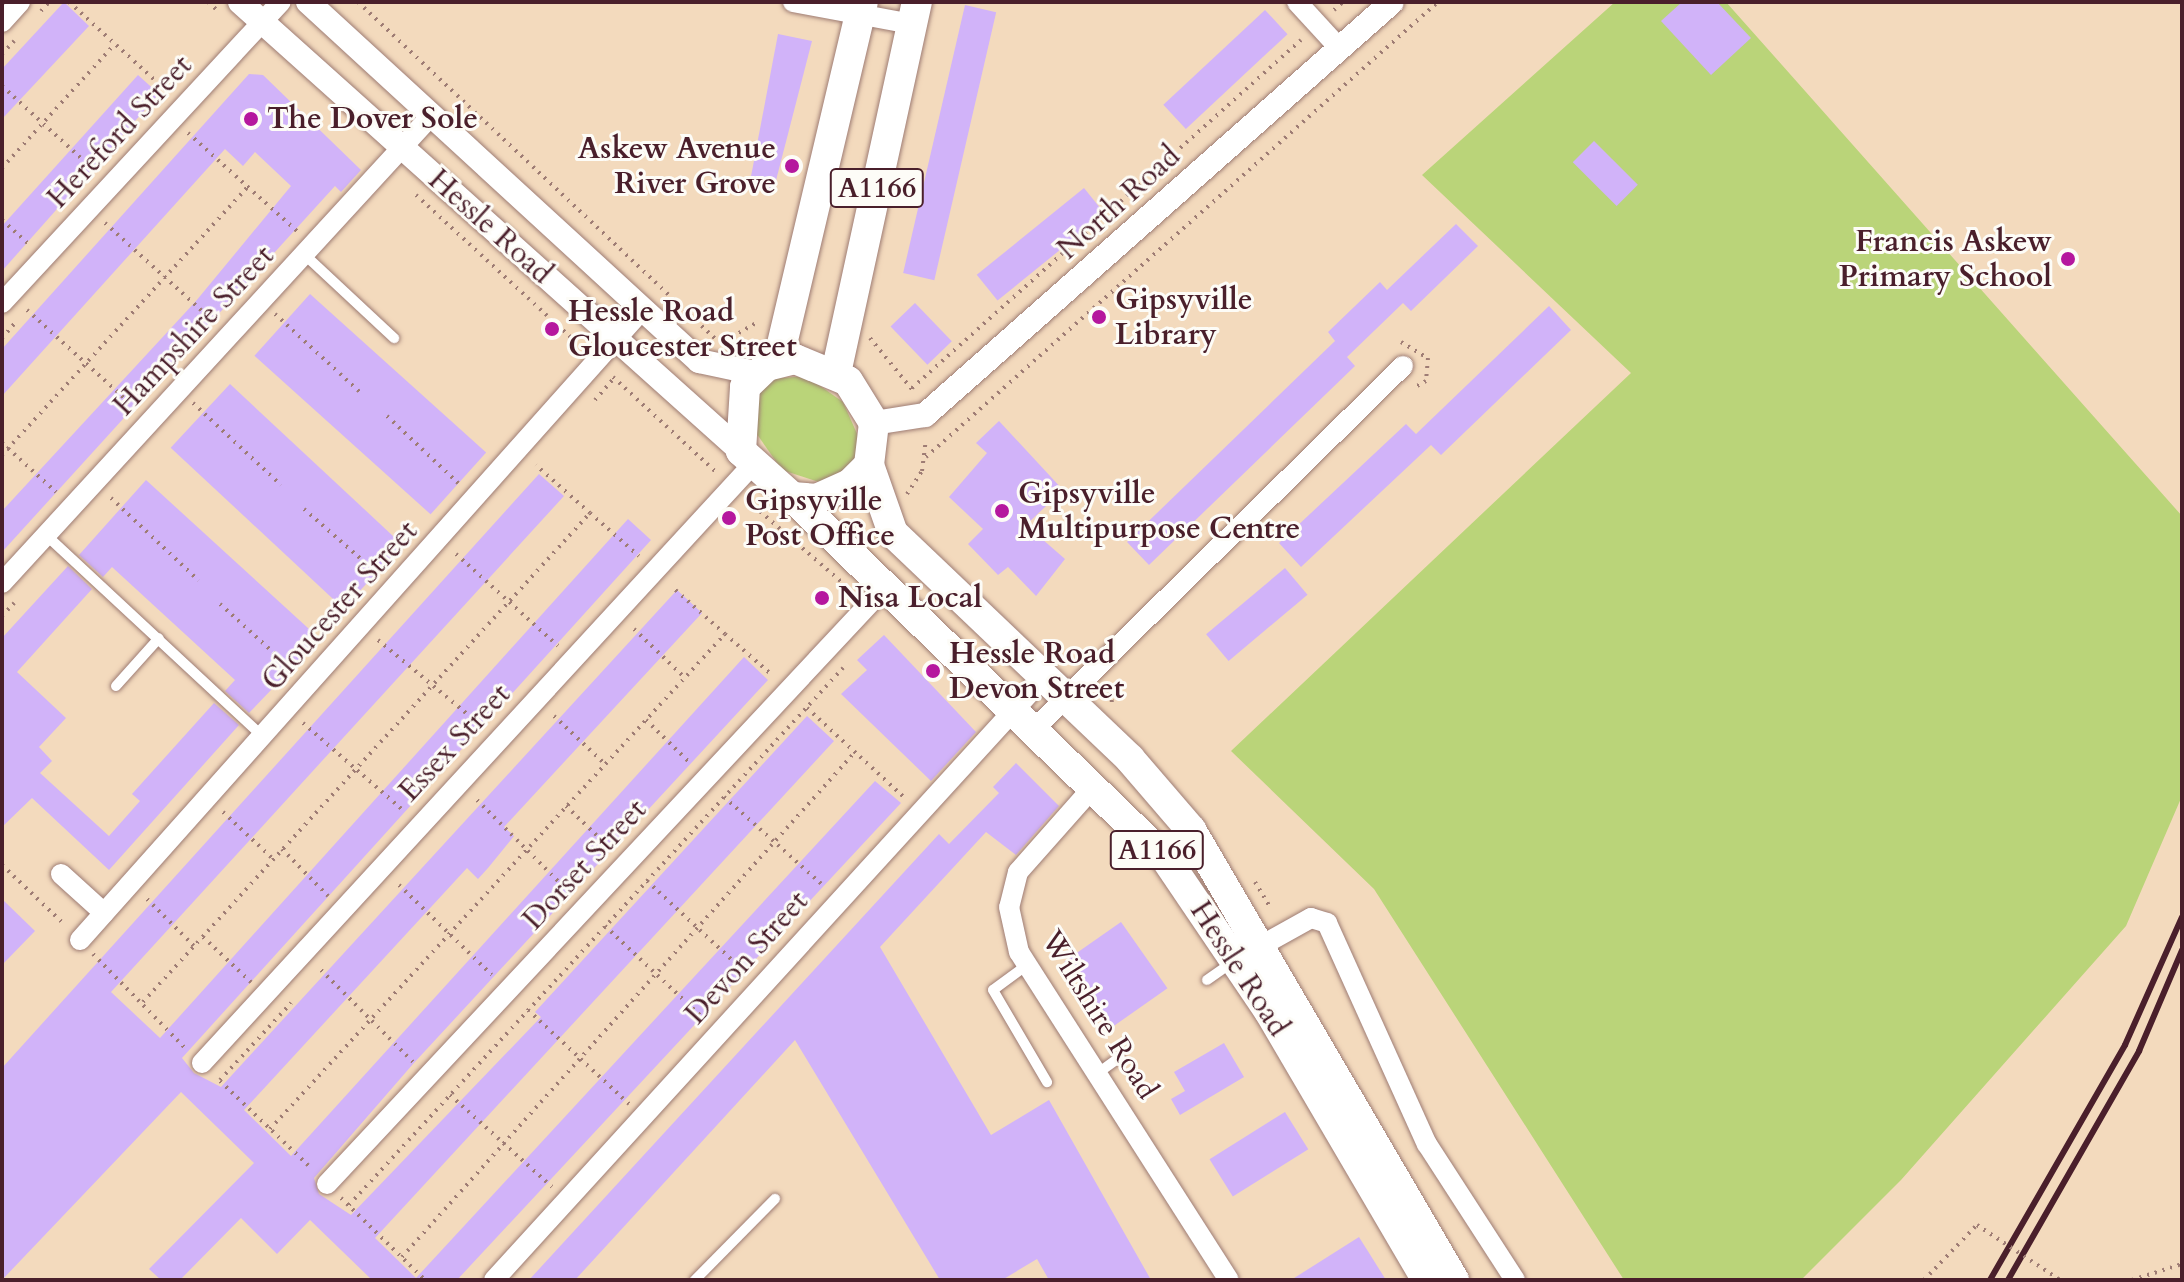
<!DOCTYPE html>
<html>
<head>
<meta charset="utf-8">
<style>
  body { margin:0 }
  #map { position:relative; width:2184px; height:1282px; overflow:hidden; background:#f3dabd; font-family:Cardo,serif }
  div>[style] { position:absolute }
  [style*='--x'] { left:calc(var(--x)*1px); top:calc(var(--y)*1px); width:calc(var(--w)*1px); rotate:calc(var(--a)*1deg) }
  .green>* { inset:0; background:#bad479 }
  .building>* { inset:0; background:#d1b3f9; transform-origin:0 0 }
  .path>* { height:4px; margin-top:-2px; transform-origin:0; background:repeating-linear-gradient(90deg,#9e7c74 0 2px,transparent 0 8px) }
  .roads { filter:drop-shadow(0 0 2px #9e7c74) drop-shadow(0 0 2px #9e7c74) }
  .service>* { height:10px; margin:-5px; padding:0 5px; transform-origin:5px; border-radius:5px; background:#fff }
  .minor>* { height:20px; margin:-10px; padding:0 10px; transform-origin:10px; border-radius:10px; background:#fff }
  .tertiary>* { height:24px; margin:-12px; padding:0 12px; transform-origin:12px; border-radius:12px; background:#fff }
  .primary>* { height:30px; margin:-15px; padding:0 15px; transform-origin:15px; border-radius:15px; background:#fff }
  .rail>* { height:6px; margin:-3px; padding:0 3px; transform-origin:3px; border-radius:3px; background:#4a1f2b }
  .path-bridge>* { height:4px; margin-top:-2px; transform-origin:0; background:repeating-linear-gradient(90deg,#9e7c74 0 2px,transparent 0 8px) }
  .dots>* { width:22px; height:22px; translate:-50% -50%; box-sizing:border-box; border:4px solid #fdfcf7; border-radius:50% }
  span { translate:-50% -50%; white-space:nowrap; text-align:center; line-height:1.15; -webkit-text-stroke:6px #fdfcf7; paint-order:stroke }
  .shield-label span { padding:2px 6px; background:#fdfcf7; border:2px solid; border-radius:6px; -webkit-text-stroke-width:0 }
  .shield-label { font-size:28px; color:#4a1f2b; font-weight:700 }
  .poi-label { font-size:30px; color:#4a1f2b; font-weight:700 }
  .left { translate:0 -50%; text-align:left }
  .right { translate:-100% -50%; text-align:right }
  .street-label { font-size:30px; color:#4a1f2b }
  .frame { position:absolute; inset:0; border:4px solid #4a1f2b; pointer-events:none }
</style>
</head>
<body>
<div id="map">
  <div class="green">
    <i style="clip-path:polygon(1615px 2px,1726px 2px,2182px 516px,2182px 796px,2126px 926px,1901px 1180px,1801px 1280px,1624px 1280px,1374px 889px,1231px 751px,1631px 373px,1422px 175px)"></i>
    <i style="clip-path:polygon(806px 376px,843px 402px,862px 445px,853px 464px,822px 483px,782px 470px,754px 430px,757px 393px,770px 379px)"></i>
  </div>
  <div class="building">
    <i style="clip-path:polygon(64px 2px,89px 26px,2px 119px,2px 69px)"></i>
    <i style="clip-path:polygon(1682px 2px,1717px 2px,1751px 38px,1711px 75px,1661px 21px)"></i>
    <i style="left:965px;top:5px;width:32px;height:275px;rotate:13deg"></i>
    <i style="left:1265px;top:10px;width:33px;height:139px;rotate:47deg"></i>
    <i style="clip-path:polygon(778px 34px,812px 41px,773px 192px,749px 187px)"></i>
    <i style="clip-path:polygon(249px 74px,263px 75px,361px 170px,341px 192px,335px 186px,2px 552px,2px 511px,196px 301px,291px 186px,255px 152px,243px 166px,225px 149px,2px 396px,2px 349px)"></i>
    <i style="clip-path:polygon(138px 75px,159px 94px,2px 271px,2px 226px)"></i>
    <i style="left:1594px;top:141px;width:62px;height:30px;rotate:45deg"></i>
    <i style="left:1084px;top:188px;width:33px;height:138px;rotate:51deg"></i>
    <i style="clip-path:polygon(1456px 224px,1478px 246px,1411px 311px,1403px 303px,1347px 357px,1355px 366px,1149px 565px,1127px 542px,1335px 341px,1328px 332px,1380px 282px,1387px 290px)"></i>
    <i style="left:310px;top:294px;width:237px;height:83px;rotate:42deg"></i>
    <i style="left:915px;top:303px;width:53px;height:34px;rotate:46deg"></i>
    <i style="clip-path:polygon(1549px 306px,1571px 330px,1441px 455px,1431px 445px,1301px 567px,1279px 543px,1406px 424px,1416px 434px)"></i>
    <i style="left:230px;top:384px;width:236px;height:87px;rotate:43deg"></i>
    <i style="clip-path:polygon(999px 421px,1063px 490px,1026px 525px,1065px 559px,1036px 596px,1008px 567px,998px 575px,968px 544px,983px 529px,949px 497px,987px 453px,976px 443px)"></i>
    <i style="clip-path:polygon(539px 474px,564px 496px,111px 992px,160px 1038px,628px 519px,651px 540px,182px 1058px,194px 1073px,221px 1087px,677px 590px,702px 613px,504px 827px,514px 836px,488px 868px,478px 879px,467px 868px,244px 1110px,291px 1156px,744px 657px,768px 680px,413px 1064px,314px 1178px,319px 1194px,351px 1215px,541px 1017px,535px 1012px,807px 716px,834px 741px,375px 1238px,416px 1278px,875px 781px,901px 803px,457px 1280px,372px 1280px,310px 1220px,277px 1254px,241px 1218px,180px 1280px,161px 1280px,149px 1269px,254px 1163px,181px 1092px,2px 1280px,2px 1068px)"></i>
    <i style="clip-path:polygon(146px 480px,320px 639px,249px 713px,225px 691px,235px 680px,112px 567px,103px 577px,79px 555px)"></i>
    <i style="clip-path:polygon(68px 566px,92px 589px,17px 672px,66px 718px,39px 747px,52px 761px,40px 773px,109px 836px,140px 801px,132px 794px,214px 703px,239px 725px,109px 870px,32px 798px,2px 827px,2px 638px)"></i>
    <i style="left:1285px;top:568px;width:35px;height:103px;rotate:50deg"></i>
    <i style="clip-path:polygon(884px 635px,976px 732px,931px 781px,841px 694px,867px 670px,857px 660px)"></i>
    <i style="clip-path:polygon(1016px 763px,1059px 806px,1016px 855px,986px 832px,880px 947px,991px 1135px,1049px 1100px,1151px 1280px,1049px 1280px,1037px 1259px,1002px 1280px,940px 1280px,795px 1040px,575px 1280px,529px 1280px,939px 834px,949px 844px,999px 793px,993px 787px)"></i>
    <i style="clip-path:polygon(2px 899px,35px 931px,2px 965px)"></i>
    <i style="left:1121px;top:922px;width:81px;height:69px;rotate:55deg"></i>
    <i style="clip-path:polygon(1224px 1043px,1244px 1077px,1180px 1115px,1171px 1099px,1185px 1091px,1174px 1072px)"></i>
    <i style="left:1285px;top:1112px;width:44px;height:89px;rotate:58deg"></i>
    <i style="clip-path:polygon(1359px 1237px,1386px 1280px,1291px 1280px)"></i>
  </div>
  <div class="path">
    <i style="--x:69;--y:2;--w:134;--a:42.3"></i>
    <i style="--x:208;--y:2;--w:15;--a:42"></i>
    <i style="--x:358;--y:2;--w:492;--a:43.3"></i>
    <i style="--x:1334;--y:10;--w:12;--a:-42"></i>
    <i style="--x:41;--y:11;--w:12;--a:-48"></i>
    <i style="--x:2;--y:54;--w:18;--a:-47"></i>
    <i style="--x:2;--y:86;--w:126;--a:42.4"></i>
    <i style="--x:188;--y:133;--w:148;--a:42"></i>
    <i style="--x:2;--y:168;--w:168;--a:-47.7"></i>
    <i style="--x:416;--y:195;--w:223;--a:42.6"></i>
    <i style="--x:2;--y:220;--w:38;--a:42"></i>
    <i style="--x:105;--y:223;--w:146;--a:42.2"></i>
    <i style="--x:27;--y:310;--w:146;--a:42.2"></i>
    <i style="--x:275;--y:314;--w:118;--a:42.6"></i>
    <i style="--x:2;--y:338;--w:21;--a:-49"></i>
    <i style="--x:870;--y:338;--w:71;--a:50.7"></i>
    <i style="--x:725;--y:341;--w:39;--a:-30"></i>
    <i style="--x:1401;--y:342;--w:31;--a:31"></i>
    <i style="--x:1428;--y:358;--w:23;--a:95"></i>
    <i style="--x:1426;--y:381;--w:13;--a:151"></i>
    <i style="--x:613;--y:377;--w:143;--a:42.7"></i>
    <i style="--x:912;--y:388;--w:522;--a:-41.82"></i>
    <i style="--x:595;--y:400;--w:29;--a:-49"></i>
    <i style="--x:193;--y:403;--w:120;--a:43"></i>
    <i style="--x:387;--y:416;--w:98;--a:43.3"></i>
    <i style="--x:2;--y:443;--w:73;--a:42.2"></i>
    <i style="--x:2;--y:455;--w:364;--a:-47.5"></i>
    <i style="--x:926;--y:457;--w:685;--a:-41.63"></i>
    <i style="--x:907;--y:494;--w:27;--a:-57"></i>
    <i style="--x:922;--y:471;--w:32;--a:-83"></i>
    <i style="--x:111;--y:498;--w:120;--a:43.3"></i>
    <i style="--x:748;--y:501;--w:128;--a:40.9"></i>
    <i style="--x:304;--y:509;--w:97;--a:41.2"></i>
    <i style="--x:590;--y:513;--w:65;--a:41.3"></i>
    <i style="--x:456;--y:554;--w:137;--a:42"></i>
    <i style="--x:220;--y:604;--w:100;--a:42.2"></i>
    <i style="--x:2;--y:616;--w:18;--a:-47"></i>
    <i style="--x:634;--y:629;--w:69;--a:43.8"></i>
    <i style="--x:725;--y:634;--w:62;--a:41.1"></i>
    <i style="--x:378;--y:640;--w:138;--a:39.7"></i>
    <i style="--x:1109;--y:684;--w:19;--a:81"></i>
    <i style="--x:807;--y:708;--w:133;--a:42.6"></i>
    <i style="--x:554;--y:716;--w:70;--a:43.3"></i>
    <i style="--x:646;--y:720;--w:62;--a:44.3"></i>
    <i style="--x:303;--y:723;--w:134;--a:41.1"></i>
    <i style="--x:724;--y:797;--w:134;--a:41.7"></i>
    <i style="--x:477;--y:800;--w:133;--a:45"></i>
    <i style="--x:566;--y:806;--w:62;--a:43.7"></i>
    <i style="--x:223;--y:812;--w:69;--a:43.2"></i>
    <i style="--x:282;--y:849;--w:66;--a:45.6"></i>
    <i style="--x:2;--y:865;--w:87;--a:43.6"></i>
    <i style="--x:647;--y:881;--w:134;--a:42.9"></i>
    <i style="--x:1255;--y:882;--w:27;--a:59"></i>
    <i style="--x:399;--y:885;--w:129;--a:44.1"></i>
    <i style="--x:147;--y:899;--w:66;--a:45"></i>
    <i style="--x:605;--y:926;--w:134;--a:43.2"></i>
    <i style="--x:203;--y:937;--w:66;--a:43.2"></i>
    <i style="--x:93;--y:954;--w:132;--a:45.6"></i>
    <i style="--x:321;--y:970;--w:130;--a:45"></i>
    <i style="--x:143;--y:1002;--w:663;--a:-47.57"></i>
    <i style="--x:590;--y:513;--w:72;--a:-138.4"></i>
    <i style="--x:528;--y:1010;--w:138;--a:42.9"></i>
    <i style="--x:220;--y:1080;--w:105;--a:-47.3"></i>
    <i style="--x:220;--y:1081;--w:127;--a:43.7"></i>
    <i style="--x:450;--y:1095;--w:137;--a:42"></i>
    <i style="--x:270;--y:1129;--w:672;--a:-47.41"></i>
    <i style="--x:725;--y:634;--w:71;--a:-138.4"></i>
    <i style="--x:341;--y:1198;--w:117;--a:44.3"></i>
    <i style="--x:349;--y:1205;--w:730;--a:-47.39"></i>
    <i style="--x:402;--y:1257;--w:678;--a:-48.11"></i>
    <i style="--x:1924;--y:1280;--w:76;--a:-46.1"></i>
    <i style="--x:2132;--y:1280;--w:52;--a:-17.7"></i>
  </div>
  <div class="roads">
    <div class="service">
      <i style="--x:305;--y:255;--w:122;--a:43"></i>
      <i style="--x:46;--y:535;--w:295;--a:42.9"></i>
      <i style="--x:116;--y:686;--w:64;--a:-48.1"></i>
      <i style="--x:1027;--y:965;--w:42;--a:143.7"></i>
      <i style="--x:993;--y:990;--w:107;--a:59.6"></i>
      <i style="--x:1207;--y:980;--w:32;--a:-35"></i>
      <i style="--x:1098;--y:1073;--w:27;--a:-36"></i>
      <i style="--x:695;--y:1280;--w:114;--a:-45.4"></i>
    </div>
    <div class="minor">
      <i style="--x:793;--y:2;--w:121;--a:10.5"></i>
      <i style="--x:1297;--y:2;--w:64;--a:47.5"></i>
      <i style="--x:2;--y:22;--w:27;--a:-48"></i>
      <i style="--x:2;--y:303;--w:410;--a:-47.2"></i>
      <i style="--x:2;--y:583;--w:631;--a:-47.44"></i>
      <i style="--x:1033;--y:730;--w:519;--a:-44.53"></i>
      <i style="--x:1095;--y:785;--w:116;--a:131.5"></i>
      <i style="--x:1018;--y:872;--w:36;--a:104"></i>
      <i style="--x:1009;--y:907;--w:46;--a:77.5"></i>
      <i style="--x:1019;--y:952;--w:389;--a:57.4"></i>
      <i style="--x:61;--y:874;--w:58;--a:42.2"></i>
      <i style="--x:80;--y:940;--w:844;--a:-48.27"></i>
      <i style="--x:1248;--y:953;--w:72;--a:-29.1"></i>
      <i style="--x:1311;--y:918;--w:17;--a:17"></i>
      <i style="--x:1327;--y:923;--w:243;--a:65.7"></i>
      <i style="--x:1427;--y:1144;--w:162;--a:57.1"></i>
      <i style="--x:202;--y:1063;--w:814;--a:-47.39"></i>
      <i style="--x:327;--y:1184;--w:819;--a:-46.93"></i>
      <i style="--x:494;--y:1280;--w:818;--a:-47.63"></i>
    </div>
    <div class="tertiary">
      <i style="--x:240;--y:2;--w:673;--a:41.87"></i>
      <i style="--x:308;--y:2;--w:531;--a:42.56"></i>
      <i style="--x:699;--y:361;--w:58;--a:11.9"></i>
      <i style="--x:874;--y:423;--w:52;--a:-8.9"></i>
      <i style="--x:925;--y:415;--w:623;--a:-41.49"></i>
    </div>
    <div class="primary">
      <i style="--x:795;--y:359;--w:57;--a:22.5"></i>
      <i style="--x:848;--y:381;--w:49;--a:58.2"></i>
      <i style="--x:874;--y:423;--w:42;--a:96.8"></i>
      <i style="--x:869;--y:465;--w:27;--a:135"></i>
      <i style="--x:850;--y:484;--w:36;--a:156"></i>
      <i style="--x:817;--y:499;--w:25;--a:-175"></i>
      <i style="--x:792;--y:497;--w:69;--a:-138"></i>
      <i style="--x:741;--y:451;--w:64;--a:-86.4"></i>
      <i style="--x:745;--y:387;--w:30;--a:-44"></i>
      <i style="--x:767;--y:366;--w:29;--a:-14"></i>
      <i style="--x:778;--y:361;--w:369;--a:-76.7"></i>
      <i style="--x:836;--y:373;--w:380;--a:-77.7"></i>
      <i style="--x:869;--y:465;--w:72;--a:70.6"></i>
      <i style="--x:893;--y:533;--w:327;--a:43.6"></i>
      <i style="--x:1130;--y:759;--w:94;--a:49.3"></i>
      <i style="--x:1191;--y:830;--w:521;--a:59.7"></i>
      <i style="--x:792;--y:497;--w:520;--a:44.07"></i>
      <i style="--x:1166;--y:859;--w:184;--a:55.9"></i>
      <i style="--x:1269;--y:1011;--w:312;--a:59.6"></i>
    </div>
  </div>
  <div class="rail">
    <i style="--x:1990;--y:1280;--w:271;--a:-60.1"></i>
    <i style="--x:2125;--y:1045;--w:140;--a:-66"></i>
    <i style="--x:2008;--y:1280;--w:264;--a:-60.2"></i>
    <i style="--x:2139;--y:1051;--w:110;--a:-66.9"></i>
  </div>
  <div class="path-bridge">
    <i style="--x:1977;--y:1225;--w:100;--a:33.5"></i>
  </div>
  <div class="dots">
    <i style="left:251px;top:119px;background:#b5179e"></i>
    <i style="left:792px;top:166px;background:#b5179e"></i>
    <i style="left:2068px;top:259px;background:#b5179e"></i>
    <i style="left:1099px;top:317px;background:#b5179e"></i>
    <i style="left:552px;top:329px;background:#b5179e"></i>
    <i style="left:1002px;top:511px;background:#b5179e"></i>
    <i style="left:729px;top:518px;background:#b5179e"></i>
    <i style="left:822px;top:598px;background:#b5179e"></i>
    <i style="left:933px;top:671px;background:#b5179e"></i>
  </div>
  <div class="shield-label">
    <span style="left:877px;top:188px">A1166</span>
    <span style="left:1157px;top:850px">A1166</span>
  </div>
  <div class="poi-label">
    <span class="left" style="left:267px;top:119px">The Dover Sole</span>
    <span class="right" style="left:776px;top:166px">Askew Avenue<br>River Grove</span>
    <span class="right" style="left:2052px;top:259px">Francis Askew<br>Primary School</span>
    <span class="left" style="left:1115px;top:317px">Gipsyville<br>Library</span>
    <span class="left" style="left:568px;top:329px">Hessle Road<br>Gloucester Street</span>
    <span class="left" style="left:1018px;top:511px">Gipsyville<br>Multipurpose Centre</span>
    <span class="left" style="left:745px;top:518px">Gipsyville<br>Post Office</span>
    <span class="left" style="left:838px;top:598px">Nisa Local</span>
    <span class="left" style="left:949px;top:671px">Hessle Road<br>Devon Street</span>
  </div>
  <div class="street-label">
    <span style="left:120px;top:132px;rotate:-47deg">Hereford Street</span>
    <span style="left:1119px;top:203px;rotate:-42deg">North Road</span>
    <span style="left:490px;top:227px;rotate:42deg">Hessle Road</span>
    <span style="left:194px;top:331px;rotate:-47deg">Hampshire Street</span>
    <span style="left:340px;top:606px;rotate:-48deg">Gloucester Street</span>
    <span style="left:455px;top:743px;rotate:-47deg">Essex Street</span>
    <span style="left:585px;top:865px;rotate:-47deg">Dorset Street</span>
    <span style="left:747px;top:958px;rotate:-48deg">Devon Street</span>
    <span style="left:1239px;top:969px;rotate:57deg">Hessle Road</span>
    <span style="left:1099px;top:1015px;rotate:58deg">Wiltshire Road</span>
  </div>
  <div class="frame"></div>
</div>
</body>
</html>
